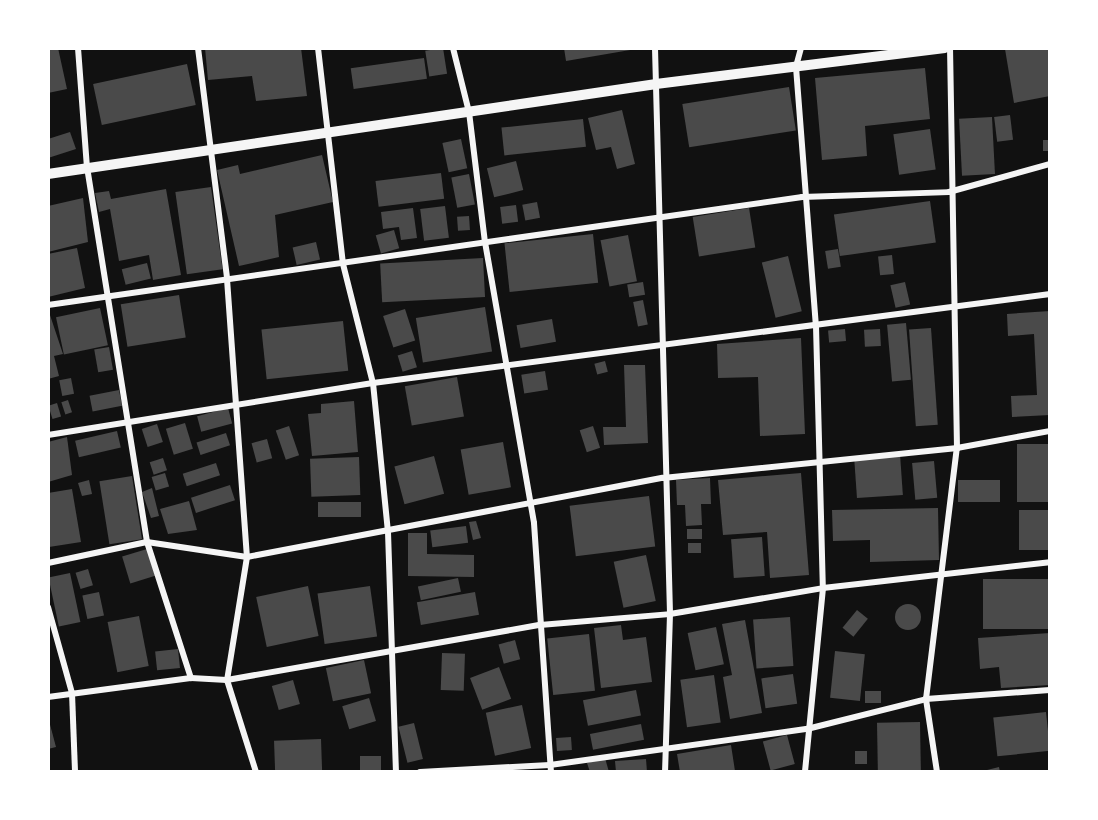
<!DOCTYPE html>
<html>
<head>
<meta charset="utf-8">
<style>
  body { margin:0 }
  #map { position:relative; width:1098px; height:820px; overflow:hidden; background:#111; font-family:Montserrat,sans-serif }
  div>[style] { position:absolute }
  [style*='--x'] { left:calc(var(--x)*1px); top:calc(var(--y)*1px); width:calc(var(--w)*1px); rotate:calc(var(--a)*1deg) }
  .building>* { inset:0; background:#4a4a4a; transform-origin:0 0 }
  .round { border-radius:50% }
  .minor>* { height:6px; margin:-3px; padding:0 3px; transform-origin:3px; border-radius:3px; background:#f5f5f5 }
  .tertiary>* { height:10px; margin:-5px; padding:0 5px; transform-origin:5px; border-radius:5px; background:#f5f5f5 }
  span { translate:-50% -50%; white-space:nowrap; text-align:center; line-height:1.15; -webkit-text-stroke:5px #fff; paint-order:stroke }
  .frame { position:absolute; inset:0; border:50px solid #fff; pointer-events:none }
</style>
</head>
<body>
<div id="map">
  <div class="building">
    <i style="clip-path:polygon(48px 48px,58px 48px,67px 89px,48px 93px)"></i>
    <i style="clip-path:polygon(205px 48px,301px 48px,307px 96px,256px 101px,252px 76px,208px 80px)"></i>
    <i style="left:443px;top:48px;width:26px;height:18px;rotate:81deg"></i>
    <i style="clip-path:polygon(564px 48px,636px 48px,636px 49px,566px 61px)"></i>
    <i style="clip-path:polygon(1050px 48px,1050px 96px,1014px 103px,1005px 49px)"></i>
    <i style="left:424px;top:58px;width:21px;height:74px;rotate:82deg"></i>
    <i style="left:187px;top:64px;width:42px;height:96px;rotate:78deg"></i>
    <i style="clip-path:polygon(925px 68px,930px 119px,865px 126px,867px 156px,822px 160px,815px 78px)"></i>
    <i style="left:789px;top:87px;width:44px;height:108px;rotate:81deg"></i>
    <i style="clip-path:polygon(622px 110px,635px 164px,617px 169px,611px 147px,596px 150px,588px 118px)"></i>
    <i style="left:1010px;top:115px;width:25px;height:16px;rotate:83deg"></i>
    <i style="left:992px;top:117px;width:57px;height:33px;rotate:87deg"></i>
    <i style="left:583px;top:119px;width:28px;height:82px;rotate:84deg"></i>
    <i style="left:930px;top:129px;width:41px;height:37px;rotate:82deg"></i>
    <i style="clip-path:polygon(70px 132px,76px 149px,48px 158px,48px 139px)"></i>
    <i style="left:461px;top:139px;width:30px;height:19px;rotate:78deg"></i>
    <i style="left:1043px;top:140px;width:7px;height:11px"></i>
    <i style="clip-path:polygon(322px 155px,333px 202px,275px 215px,279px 257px,239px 266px,217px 170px,238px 165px,240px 174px)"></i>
    <i style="left:516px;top:161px;width:30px;height:30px;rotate:76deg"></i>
    <i style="left:441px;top:173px;width:26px;height:66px;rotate:83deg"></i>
    <i style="left:469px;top:174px;width:31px;height:18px;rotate:79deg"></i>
    <i style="left:211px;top:187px;width:83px;height:36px;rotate:82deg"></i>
    <i style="clip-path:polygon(166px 189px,181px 275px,153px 280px,149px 255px,119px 261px,110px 209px,99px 212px,95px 193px,109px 191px,111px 199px)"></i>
    <i style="clip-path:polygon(83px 198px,88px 242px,48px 252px,48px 206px)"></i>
    <i style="left:930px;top:201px;width:42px;height:97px;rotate:82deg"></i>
    <i style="left:537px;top:202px;width:16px;height:15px;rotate:79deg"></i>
    <i style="left:516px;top:205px;width:17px;height:16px;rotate:83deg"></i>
    <i style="left:445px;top:206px;width:32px;height:25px;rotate:83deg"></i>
    <i style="clip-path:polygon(413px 208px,417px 238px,401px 240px,399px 227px,383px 229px,381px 212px)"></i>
    <i style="left:749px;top:208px;width:40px;height:57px;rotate:81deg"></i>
    <i style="left:469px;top:216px;width:14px;height:12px;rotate:86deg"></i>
    <i style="left:394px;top:230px;width:19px;height:19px;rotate:74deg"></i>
    <i style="left:593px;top:234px;width:49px;height:89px;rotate:84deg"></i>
    <i style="left:628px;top:235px;width:47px;height:28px;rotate:79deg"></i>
    <i style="left:316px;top:242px;width:18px;height:24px;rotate:77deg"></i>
    <i style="clip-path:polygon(77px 248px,85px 288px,48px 297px,48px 254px)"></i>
    <i style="left:838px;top:249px;width:18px;height:13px;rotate:81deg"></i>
    <i style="left:892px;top:255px;width:19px;height:14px;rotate:84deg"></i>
    <i style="left:788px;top:256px;width:57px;height:27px;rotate:76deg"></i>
    <i style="left:483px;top:258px;width:39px;height:103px;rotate:87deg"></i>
    <i style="left:147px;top:263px;width:16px;height:26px;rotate:76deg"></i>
    <i style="left:643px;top:282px;width:13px;height:16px;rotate:81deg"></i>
    <i style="left:905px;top:282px;width:23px;height:15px;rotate:77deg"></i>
    <i style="left:179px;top:295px;width:43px;height:59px;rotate:81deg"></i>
    <i style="left:643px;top:300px;width:25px;height:10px;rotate:79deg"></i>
    <i style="left:485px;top:307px;width:45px;height:70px;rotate:81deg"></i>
    <i style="left:100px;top:308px;width:38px;height:45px;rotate:78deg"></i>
    <i style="clip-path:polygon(48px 309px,63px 354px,54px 356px,59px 376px,48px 379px)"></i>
    <i style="left:405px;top:309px;width:33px;height:23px;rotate:72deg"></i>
    <i style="clip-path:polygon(1050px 311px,1050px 415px,1012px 417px,1011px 396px,1037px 395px,1034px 334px,1008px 336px,1007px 314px)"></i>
    <i style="left:552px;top:319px;width:23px;height:36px;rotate:80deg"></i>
    <i style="left:343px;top:321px;width:50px;height:82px;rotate:84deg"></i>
    <i style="left:906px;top:323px;width:57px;height:19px;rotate:85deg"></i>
    <i style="left:931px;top:328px;width:97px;height:22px;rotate:86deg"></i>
    <i style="left:845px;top:329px;width:12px;height:17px;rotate:85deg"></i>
    <i style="left:880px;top:329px;width:17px;height:16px;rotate:87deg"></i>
    <i style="clip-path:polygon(801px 338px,805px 434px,760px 436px,758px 377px,718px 378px,717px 344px)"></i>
    <i style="left:109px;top:347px;width:23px;height:15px;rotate:80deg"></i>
    <i style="left:412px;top:351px;width:17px;height:15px;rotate:73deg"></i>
    <i style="left:605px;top:361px;width:11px;height:11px;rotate:75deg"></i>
    <i style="clip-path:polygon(624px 365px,645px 365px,648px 443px,604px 445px,603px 427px,626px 427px)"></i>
    <i style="left:545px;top:371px;width:19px;height:24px;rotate:81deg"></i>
    <i style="left:457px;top:377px;width:40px;height:53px;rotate:80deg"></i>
    <i style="left:71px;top:378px;width:16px;height:12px;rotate:79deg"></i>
    <i style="left:119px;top:390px;width:16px;height:30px;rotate:79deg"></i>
    <i style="left:68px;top:400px;width:13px;height:7px;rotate:72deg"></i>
    <i style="clip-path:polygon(354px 401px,358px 452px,312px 456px,308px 414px,321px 413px,321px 404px)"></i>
    <i style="left:57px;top:403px;width:14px;height:9px;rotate:73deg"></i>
    <i style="left:228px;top:408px;width:16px;height:32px;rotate:75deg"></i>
    <i style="left:185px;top:423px;width:27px;height:20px;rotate:73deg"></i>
    <i style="left:157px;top:424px;width:19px;height:16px;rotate:72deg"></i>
    <i style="left:289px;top:426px;width:31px;height:14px;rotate:71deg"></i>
    <i style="left:593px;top:426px;width:23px;height:14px;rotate:72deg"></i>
    <i style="left:117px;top:431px;width:17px;height:43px;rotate:77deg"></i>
    <i style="left:226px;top:433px;width:13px;height:31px;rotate:72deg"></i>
    <i style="clip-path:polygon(67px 437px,72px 475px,48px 482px,48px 442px)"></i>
    <i style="left:267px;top:439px;width:20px;height:16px;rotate:75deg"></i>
    <i style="left:503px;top:442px;width:46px;height:43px;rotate:80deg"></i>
    <i style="left:1050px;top:444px;width:58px;height:33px;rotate:90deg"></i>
    <i style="left:900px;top:454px;width:41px;height:46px;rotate:86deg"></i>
    <i style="left:434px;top:456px;width:39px;height:41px;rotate:75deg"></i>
    <i style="left:359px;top:457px;width:38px;height:49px;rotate:88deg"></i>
    <i style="left:163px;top:458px;width:13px;height:14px;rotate:72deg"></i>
    <i style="left:934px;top:461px;width:37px;height:22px;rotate:85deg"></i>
    <i style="left:216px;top:463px;width:13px;height:35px;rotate:72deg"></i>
    <i style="left:165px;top:473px;width:14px;height:14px;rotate:73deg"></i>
    <i style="clip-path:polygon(801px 473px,809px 575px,770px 578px,767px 532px,723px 535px,718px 480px)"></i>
    <i style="left:132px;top:476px;width:64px;height:33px;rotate:81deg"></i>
    <i style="clip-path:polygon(710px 478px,711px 504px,701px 504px,702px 525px,686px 526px,685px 505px,677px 505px,676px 480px)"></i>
    <i style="clip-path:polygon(89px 480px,92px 494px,82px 496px,78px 483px)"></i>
    <i style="left:958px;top:480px;width:42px;height:22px"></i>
    <i style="left:230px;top:485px;width:16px;height:41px;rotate:72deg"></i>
    <i style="clip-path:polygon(152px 488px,159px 516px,151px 518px,142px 492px)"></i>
    <i style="clip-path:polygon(72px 489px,81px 542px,49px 547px,48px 493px)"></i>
    <i style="left:649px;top:496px;width:51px;height:80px;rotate:83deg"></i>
    <i style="clip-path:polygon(189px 501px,197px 530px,168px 534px,160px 509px)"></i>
    <i style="left:318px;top:502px;width:43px;height:15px"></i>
    <i style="clip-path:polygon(938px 508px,939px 560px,870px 562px,870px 540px,833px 541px,832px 510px)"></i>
    <i style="left:1050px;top:510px;width:40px;height:31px;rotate:90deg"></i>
    <i style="clip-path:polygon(476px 521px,481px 538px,473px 540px,469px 522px)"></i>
    <i style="left:466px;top:526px;width:17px;height:36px;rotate:83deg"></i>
    <i style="left:687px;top:529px;width:15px;height:10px"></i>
    <i style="clip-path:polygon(408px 533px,427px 533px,427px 554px,474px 555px,474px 577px,408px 576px)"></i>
    <i style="left:762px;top:537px;width:39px;height:31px;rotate:86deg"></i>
    <i style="left:688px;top:543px;width:13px;height:10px"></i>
    <i style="left:147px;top:549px;width:28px;height:26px;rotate:73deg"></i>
    <i style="left:646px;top:555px;width:47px;height:33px;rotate:78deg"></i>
    <i style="left:88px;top:569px;width:17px;height:13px;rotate:73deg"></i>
    <i style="left:70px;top:573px;width:50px;height:22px;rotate:78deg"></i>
    <i style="left:458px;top:578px;width:14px;height:41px;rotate:78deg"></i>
    <i style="left:1050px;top:579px;width:50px;height:67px;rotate:90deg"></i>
    <i style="left:308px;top:586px;width:51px;height:53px;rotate:78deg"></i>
    <i style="left:370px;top:586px;width:51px;height:53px;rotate:82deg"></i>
    <i style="left:99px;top:592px;width:24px;height:17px;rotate:78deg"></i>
    <i style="left:475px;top:592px;width:23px;height:59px;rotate:80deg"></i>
    <i class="round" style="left:895px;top:604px;width:26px;height:26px"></i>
    <i style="left:857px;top:610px;width:14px;height:23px;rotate:39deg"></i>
    <i style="left:139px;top:616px;width:51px;height:32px;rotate:79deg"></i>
    <i style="left:790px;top:617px;width:49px;height:37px;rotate:86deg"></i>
    <i style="clip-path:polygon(745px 620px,762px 713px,730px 719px,723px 677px,732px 675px,722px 624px)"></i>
    <i style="clip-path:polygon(621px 625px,623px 640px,646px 637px,652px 682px,601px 688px,594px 628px)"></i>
    <i style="left:716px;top:627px;width:38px;height:29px;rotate:78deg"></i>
    <i style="clip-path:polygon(1050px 633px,1050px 685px,1001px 688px,999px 667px,980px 669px,978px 638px)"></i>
    <i style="left:589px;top:634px;width:57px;height:42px;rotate:84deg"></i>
    <i style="left:515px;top:640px;width:20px;height:17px;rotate:75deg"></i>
    <i style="left:178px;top:649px;width:19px;height:23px;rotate:84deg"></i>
    <i style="left:835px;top:651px;width:30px;height:47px;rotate:6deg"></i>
    <i style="left:442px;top:653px;width:23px;height:37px;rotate:2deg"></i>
    <i style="left:364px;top:660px;width:34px;height:39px;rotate:78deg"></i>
    <i style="left:499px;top:667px;width:34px;height:31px;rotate:69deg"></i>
    <i style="left:793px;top:674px;width:30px;height:32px;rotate:82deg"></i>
    <i style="left:714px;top:675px;width:48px;height:34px;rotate:82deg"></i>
    <i style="left:293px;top:680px;width:25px;height:22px;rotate:74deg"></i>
    <i style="left:636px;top:690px;width:26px;height:54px;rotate:79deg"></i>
    <i style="left:865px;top:691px;width:16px;height:12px"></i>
    <i style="left:369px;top:698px;width:24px;height:28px;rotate:73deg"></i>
    <i style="left:522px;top:705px;width:44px;height:37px;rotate:78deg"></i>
    <i style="left:1046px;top:712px;width:39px;height:53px;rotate:84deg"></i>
    <i style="clip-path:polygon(48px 717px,56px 747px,48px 749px)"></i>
    <i style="left:920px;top:722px;width:48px;height:43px;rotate:89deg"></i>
    <i style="left:414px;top:723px;width:37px;height:16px;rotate:76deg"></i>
    <i style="left:641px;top:724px;width:16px;height:52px;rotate:79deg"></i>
    <i style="left:787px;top:735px;width:30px;height:25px;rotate:75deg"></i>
    <i style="left:571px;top:737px;width:13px;height:15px;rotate:86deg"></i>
    <i style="left:321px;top:739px;width:33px;height:47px;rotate:88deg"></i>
    <i style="clip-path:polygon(731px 745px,735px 771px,680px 772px,677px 754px)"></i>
    <i style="left:855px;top:751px;width:12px;height:13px"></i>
    <i style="left:360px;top:756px;width:21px;height:16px"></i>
    <i style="clip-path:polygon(605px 758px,609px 772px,590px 772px,587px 763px)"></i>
    <i style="clip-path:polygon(646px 759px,647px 772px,616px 772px,615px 761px)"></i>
    <i style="clip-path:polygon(999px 767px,1000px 772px,983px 772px,983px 771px)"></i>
  </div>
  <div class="minor">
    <i style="--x:78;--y:48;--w:119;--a:85.7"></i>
    <i style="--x:87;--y:167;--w:380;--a:80.9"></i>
    <i style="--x:147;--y:542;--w:143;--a:72.1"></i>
    <i style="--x:198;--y:48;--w:233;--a:82.8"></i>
    <i style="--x:227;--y:279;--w:279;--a:85.9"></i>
    <i style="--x:247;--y:557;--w:125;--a:99.2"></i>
    <i style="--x:227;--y:680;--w:96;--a:72.5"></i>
    <i style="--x:318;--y:48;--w:217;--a:83.4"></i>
    <i style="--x:343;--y:264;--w:123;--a:75.9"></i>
    <i style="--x:373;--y:383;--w:49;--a:84.2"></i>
    <i style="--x:378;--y:432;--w:100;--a:84.3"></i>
    <i style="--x:388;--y:532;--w:240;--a:88.1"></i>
    <i style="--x:453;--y:48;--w:66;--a:76"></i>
    <i style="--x:469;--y:112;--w:131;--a:83"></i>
    <i style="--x:485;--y:242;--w:285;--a:80.1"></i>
    <i style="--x:534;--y:523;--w:250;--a:86.1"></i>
    <i style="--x:655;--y:48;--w:566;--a:88.48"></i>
    <i style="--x:670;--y:614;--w:158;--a:91.8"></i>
    <i style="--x:801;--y:48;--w:20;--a:105"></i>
    <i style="--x:796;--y:67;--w:260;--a:85.6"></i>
    <i style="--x:816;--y:326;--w:262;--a:88.5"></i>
    <i style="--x:823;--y:588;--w:185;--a:95.6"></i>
    <i style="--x:48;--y:305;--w:762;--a:-8.15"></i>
    <i style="--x:802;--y:197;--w:147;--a:-1.9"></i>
    <i style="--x:949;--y:192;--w:105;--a:-15.5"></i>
    <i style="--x:48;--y:435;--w:329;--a:-9.1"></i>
    <i style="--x:373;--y:383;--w:683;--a:-7.49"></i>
    <i style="--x:48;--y:563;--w:101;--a:-12"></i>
    <i style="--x:147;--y:542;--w:101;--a:8.5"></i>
    <i style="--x:247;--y:557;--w:423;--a:-10.8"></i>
    <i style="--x:663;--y:478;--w:296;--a:-5.8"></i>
    <i style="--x:957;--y:448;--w:95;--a:-10.4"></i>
    <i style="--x:48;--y:607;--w:89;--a:74.4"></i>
    <i style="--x:72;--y:693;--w:79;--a:87.8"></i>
    <i style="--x:48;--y:697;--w:144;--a:-7.6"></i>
    <i style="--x:191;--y:678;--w:36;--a:3"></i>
    <i style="--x:227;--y:680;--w:318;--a:-10"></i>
    <i style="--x:540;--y:625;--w:130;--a:-4.8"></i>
    <i style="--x:670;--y:614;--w:155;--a:-9.6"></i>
    <i style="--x:823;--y:588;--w:228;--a:-6.5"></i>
    <i style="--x:420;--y:772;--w:130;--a:-3.1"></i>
    <i style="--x:550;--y:765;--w:260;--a:-8"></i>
    <i style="--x:807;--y:729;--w:123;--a:-14.1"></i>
    <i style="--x:926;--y:699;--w:124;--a:-4.2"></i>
    <i style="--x:937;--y:772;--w:74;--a:-98.6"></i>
    <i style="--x:926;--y:699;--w:253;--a:-83"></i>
    <i style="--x:957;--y:448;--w:400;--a:-91"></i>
  </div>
  <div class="tertiary">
    <i style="--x:48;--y:174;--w:615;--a:-8.42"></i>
    <i style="--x:656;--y:84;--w:291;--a:-7.1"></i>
  </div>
  <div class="frame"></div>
</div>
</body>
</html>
